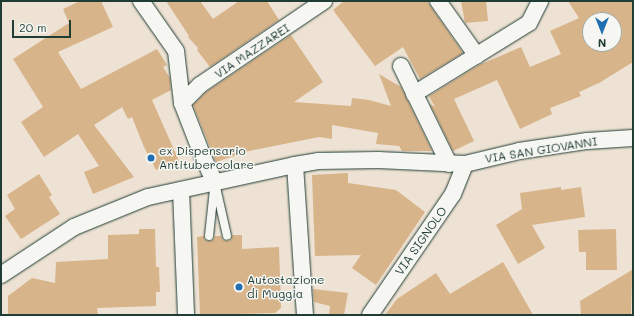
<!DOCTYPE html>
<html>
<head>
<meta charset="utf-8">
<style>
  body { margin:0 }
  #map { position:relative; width:634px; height:316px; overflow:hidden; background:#ede2d3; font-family:Mali,sans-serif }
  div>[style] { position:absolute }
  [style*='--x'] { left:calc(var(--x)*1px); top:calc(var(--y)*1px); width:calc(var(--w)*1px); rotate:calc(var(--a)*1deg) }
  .building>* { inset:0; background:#d8b48a }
  .roads { filter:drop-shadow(0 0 1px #1f3d34) drop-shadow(0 0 1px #1f3d34) }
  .service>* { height:8px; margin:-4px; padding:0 4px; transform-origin:4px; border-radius:4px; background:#f6f6f2 }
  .minor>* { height:16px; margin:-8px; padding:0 8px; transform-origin:8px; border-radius:8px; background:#f6f6f2 }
  .dots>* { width:11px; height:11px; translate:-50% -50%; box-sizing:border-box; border:2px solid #f6f6f2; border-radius:50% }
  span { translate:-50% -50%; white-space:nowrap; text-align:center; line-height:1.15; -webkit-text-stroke:3px #f6f6f2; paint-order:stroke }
  .street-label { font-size:12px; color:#1f3d34 }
  .poi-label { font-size:12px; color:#1f3d34 }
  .left { translate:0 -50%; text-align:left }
  .frame { position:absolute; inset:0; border:2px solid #1f3d34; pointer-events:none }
  .north { position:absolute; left:582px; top:12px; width:40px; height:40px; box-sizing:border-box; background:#f6f6f2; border:1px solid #a0aca6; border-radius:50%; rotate:180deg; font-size:11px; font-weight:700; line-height:16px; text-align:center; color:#1f3d34 }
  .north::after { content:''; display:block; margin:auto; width:14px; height:18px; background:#1f6fb2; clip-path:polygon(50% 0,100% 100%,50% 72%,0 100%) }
  .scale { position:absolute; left:12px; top:20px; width:59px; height:18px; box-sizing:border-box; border:2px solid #1f3d34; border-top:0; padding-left:5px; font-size:12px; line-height:14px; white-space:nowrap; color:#1f3d34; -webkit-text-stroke:3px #f6f6f2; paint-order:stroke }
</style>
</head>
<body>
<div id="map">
  <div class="building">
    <i style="clip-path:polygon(80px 1px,101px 1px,113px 27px,58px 52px,81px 89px,157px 49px,167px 65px,163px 67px,170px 78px,171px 90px,152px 100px,179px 161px,156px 170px,144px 147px,132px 117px,128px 119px,122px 107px,94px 125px,134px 177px,93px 194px,84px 172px,99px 166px,78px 134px,44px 157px,21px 122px,43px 107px,13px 59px,69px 23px,63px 9px)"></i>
    <i style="clip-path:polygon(166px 1px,200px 1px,213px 19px,239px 1px,267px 1px,279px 20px,210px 67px,197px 50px,198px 48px,188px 37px,189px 36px)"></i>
    <i style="clip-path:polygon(344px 1px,427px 1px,463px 53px,420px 79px,403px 47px,375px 66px,333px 10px)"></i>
    <i style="clip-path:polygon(461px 1px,486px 1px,488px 21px,465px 23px)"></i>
    <i style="clip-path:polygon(evenodd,568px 1px,633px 1px,633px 62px,599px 83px,579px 92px,581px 96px,550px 108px,552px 114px,520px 129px,497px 80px,454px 99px,474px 141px,453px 151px,430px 104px,435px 107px,429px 96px,479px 65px,521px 47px,530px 67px,561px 54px,550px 31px,579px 18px,568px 1px,590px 20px,614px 20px,614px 44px,590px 44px,590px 20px)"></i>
    <i style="clip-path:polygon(291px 35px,323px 82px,294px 102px,351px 106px,352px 98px,369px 100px,391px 106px,379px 74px,401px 87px,432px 151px,402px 151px,399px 146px,376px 144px,378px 133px,332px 125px,332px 139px,319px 137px,249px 151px,216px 162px,193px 105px,206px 92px)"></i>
    <i style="clip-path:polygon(348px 173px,348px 183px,396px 190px,425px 212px,376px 285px,352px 268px,361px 255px,315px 256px,312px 175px)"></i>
    <i style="clip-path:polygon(39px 174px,52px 195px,49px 197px,60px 214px,21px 239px,5px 216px,15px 209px,7px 195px)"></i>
    <i style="clip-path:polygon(561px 187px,561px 190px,581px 187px,585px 217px,532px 225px,545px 248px,518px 264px,496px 225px,522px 209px,520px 193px)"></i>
    <i style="clip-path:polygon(139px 229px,155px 229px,156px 267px,159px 267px,160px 292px,156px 292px,156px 306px,97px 308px,98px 315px,8px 315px,8px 296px,32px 278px,55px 283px,56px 262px,108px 259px,108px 235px,139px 234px)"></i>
    <i style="clip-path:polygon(616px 229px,617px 270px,586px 270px,586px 252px,579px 252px,578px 230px)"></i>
    <i style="clip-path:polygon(232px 235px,242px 235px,242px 249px,279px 247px,281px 308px,275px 313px,200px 315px,197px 237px,204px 236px,205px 240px,209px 241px,213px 240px,215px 236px,221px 236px,223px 240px,228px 241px,231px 240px)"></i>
    <i style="clip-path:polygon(503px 262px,533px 315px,385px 315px,397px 299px,436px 273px,450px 294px)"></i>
    <i style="clip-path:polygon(632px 270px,631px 315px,581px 315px,580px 301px)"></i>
    <i style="clip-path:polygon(313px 289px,348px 293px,344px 315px,329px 315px,330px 306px,314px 302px)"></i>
  </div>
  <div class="roads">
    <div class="service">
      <i style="--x:215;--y:183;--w:54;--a:77.2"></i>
      <i style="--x:209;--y:236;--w:47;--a:-83.9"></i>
    </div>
    <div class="minor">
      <i style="--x:141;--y:1;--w:61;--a:55"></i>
      <i style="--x:176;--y:51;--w:52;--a:83.4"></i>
      <i style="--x:438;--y:1;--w:67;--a:54.7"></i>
      <i style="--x:401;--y:66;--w:109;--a:63.9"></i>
      <i style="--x:414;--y:94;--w:135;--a:-31.7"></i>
      <i style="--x:529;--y:23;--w:25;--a:-63"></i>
      <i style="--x:295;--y:165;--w:150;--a:86.2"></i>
      <i style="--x:215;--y:183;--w:29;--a:-115"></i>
      <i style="--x:203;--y:157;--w:58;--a:-111.3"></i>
      <i style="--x:182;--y:103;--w:25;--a:-45"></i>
      <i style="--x:200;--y:85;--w:150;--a:-34.1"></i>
      <i style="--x:181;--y:190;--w:125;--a:87.7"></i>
      <i style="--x:1;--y:275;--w:87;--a:-33.3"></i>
      <i style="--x:74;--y:227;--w:80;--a:-22.1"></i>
      <i style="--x:148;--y:197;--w:150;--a:-12.3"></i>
      <i style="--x:295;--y:165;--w:23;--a:-10"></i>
      <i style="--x:318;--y:161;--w:60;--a:-1"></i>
      <i style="--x:378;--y:160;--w:87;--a:2.6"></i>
      <i style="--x:465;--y:164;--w:56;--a:-13.5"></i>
      <i style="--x:519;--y:151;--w:69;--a:-8.4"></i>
      <i style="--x:587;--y:141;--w:46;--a:-3.7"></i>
      <i style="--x:370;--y:315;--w:147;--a:-55.6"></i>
      <i style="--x:453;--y:194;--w:32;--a:-68"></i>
    </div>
  </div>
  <div class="dots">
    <i style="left:151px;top:158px;background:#1f6fb2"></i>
    <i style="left:239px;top:287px;background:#1f6fb2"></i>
  </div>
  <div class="street-label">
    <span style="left:252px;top:51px;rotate:-34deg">VIA MAZZAREI</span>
    <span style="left:541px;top:150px;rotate:-9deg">VIA SAN GIOVANNI</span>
    <span style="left:421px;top:241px;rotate:-55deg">VIA SIGNOLO</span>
  </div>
  <div class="poi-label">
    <span class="left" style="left:159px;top:158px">ex Dispensario<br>Antitubercolare</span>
    <span class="left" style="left:247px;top:287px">Autostazione<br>di Muggia</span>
  </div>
  <div class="frame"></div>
  <div class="north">N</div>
  <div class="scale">20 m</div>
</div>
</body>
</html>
